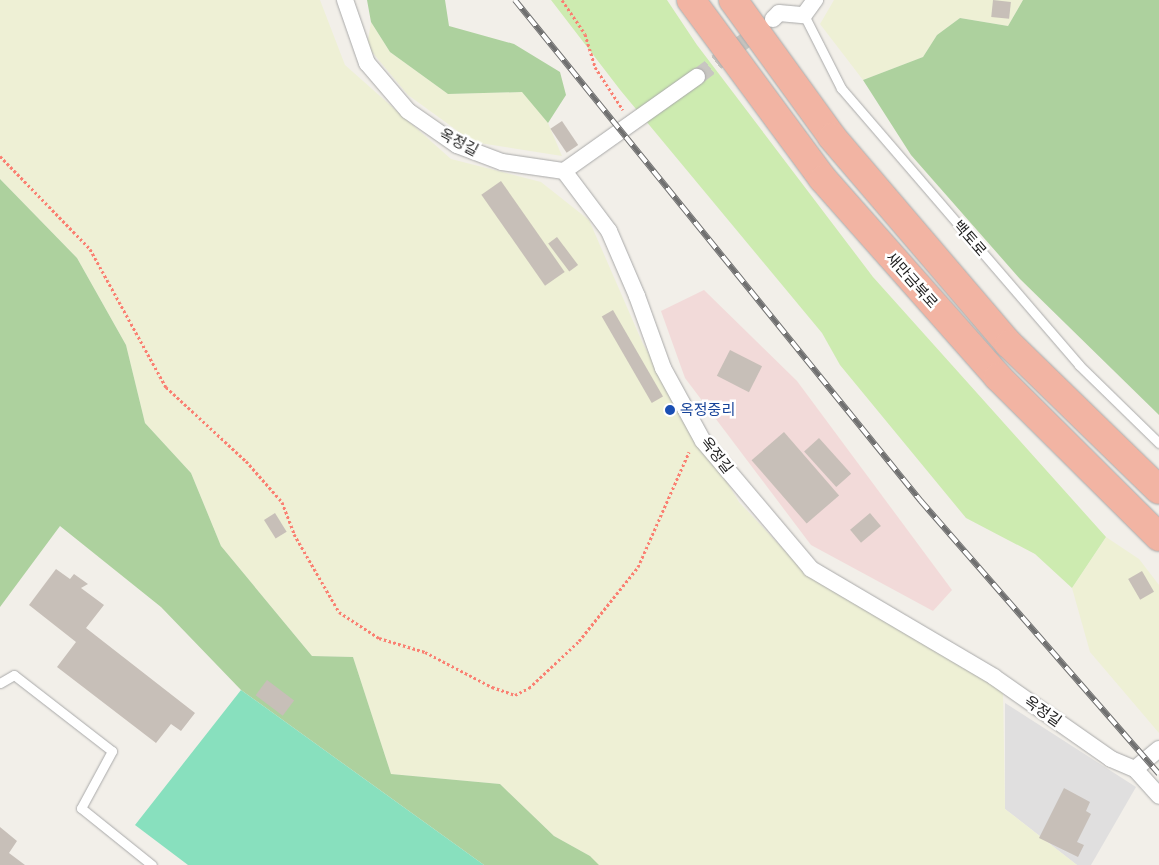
<!DOCTYPE html>
<html>
<head>
<meta charset="utf-8">
<style>
  body { margin:0 }
  #map { position:relative; width:1159px; height:865px; overflow:hidden; background:#f2efe9; font-family:"PT Sans","Noto Sans KR",sans-serif }
  div>[style] { position:absolute }
  [style*='--x'] { left:calc(var(--x)*1px); top:calc(var(--y)*1px); width:calc(var(--w)*1px); rotate:calc(var(--a)*1deg) }
  .residential>* { inset:0; background:#e0dfdf }
  .commercial>* { inset:0; background:#f2dad9 }
  .farmland>* { inset:0; background:#eef0d5 }
  .grass>* { inset:0; background:#cdebb0 }
  .forest>* { inset:0; background:#add19e }
  .pitch>* { inset:0; background:#88e0be }
  .building>* { inset:0; background:#c7bfb8; transform-origin:0 0 }
  .minor-tunnel>* { height:16px; margin-top:-8px; transform-origin:0; background:repeating-linear-gradient(90deg,#c8c6c1 0 16px,transparent 0 24px) }
  .path>* { height:3px; margin-top:-1.5px; transform-origin:0; background:repeating-linear-gradient(90deg,#fa8072 0 2.5px,transparent 0 5px) }
  .roads { filter:drop-shadow(0 0 1px #a9a9a9) drop-shadow(0 0 1px #a9a9a9) }
  .service>* { height:9px; margin:-4.5px; padding:0 4.5px; transform-origin:4.5px; border-radius:4.5px; background:#fff }
  .minor>* { height:16px; margin:-8px; padding:0 8px; transform-origin:8px; border-radius:8px; background:#fff }
  .trunk>* { height:28px; margin:-14px; padding:0 14px; transform-origin:14px; border-radius:14px; background:#f2b4a3 }
  .rail>* { height:5.5px; margin-top:-2.75px; transform-origin:0; background:repeating-linear-gradient(90deg,#fff 0 11px,#707070 0 22px); box-sizing:border-box; border-block:1px solid #707070 }
  .dots>* { width:14px; height:14px; translate:-50% -50%; box-sizing:border-box; border:2px solid #fff; border-radius:50% }
  span { translate:-50% -50%; white-space:nowrap; text-align:center; line-height:1.15; -webkit-text-stroke:5px #fff; paint-order:stroke }
  .street-label { font-size:15px; color:#222 }
  .transit-label { font-size:15px; color:#164399 }
  .left { translate:0 -50%; text-align:left }
</style>
</head>
<body>
<div id="map">
  <div class="residential">
    <i style="clip-path:polygon(1005px 703px,1136px 787px,1091px 865px,1077px 865px,1005px 809px)"></i>
  </div>
  <div class="commercial">
    <i style="clip-path:polygon(704px 290px,797px 381px,952px 590px,933px 611px,811px 545px,685px 378px,661px 311px)"></i>
  </div>
  <div class="farmland">
    <i style="clip-path:polygon(0 0,320px 0,345px 65px,451px 159px,541px 182px,589px 220px,643px 344px,739px 502px,803px 570px,1003px 691px,1005px 809px,1077px 865px,598px 865px,590px 856px,554px 836px,500px 784px,391px 774px,353px 657px,312px 656px,221px 546px,191px 473px,145px 423px,126px 345px,77px 258px,0 179px)"></i>
    <i style="clip-path:polygon(834px 0,1023px 0,1008px 26px,960px 18px,937px 35px,923px 57px,863px 80px,820px 24px)"></i>
    <i style="clip-path:polygon(371px 22px,390px 52px,448px 94px,523px 92px,548px 123px,562px 156px,473px 142px,408px 95px,367px 46px)"></i>
    <i style="clip-path:polygon(1106px 537px,1139px 559px,1159px 585px,1159px 733px,1090px 652px,1072px 588px)"></i>
  </div>
  <div class="grass">
    <i style="clip-path:polygon(551px 0,667px 0,697px 45px,873px 277px,1106px 537px,1072px 588px,1035px 554px,966px 518px,840px 365px,822px 333px,621px 91px)"></i>
  </div>
  <div class="forest">
    <i style="clip-path:polygon(367px 0,445px 0,449px 26px,514px 44px,560px 72px,566px 95px,548px 123px,522px 92px,448px 94px,390px 52px,371px 22px)"></i>
    <i style="clip-path:polygon(1023px 0,1159px 0,1159px 415px,1020px 279px,911px 155px,863px 80px,923px 57px,937px 35px,960px 18px,1008px 26px)"></i>
    <i style="clip-path:polygon(0 179px,77px 258px,126px 345px,145px 423px,191px 473px,221px 546px,312px 656px,353px 657px,391px 774px,500px 784px,554px 836px,590px 856px,599px 865px,484px 865px,241px 690px,161px 607px,60px 526px,0 607px)"></i>
  </div>
  <div class="pitch">
    <i style="clip-path:polygon(241px 690px,384px 793px,484px 865px,188px 865px,135px 825px)"></i>
  </div>
  <div class="building">
    <i style="left:993px;top:0;width:18px;height:17px;rotate:6deg"></i>
    <i style="left:562px;top:121px;width:29px;height:14px;rotate:56deg"></i>
    <i style="left:501px;top:181px;width:111px;height:24px;rotate:55deg"></i>
    <i style="left:557px;top:237px;width:35px;height:11px;rotate:53deg"></i>
    <i style="left:613px;top:310px;width:100px;height:13px;rotate:60deg"></i>
    <i style="left:730px;top:350px;width:36px;height:29px;rotate:27deg"></i>
    <i style="left:784px;top:432px;width:84px;height:43px;rotate:49deg"></i>
    <i style="left:819px;top:438px;width:48px;height:20px;rotate:48deg"></i>
    <i style="left:275px;top:513px;width:22px;height:13px;rotate:58deg"></i>
    <i style="left:870px;top:513px;width:17px;height:26px;rotate:50deg"></i>
    <i style="clip-path:polygon(56px 569px,70px 579px,74px 574px,88px 584px,81px 588px,104px 605px,86px 628px,195px 713px,181px 731px,171px 724px,156px 743px,57px 667px,76px 642px,29px 605px)"></i>
    <i style="left:1142px;top:571px;width:24px;height:16px;rotate:60deg"></i>
    <i style="left:267px;top:680px;width:34px;height:19px;rotate:37deg"></i>
    <i style="clip-path:polygon(1064px 788px,1090px 802px,1086px 811px,1091px 814px,1077px 842px,1084px 845px,1078px 857px,1039px 838px)"></i>
    <i style="clip-path:polygon(0 827px,17px 841px,9px 853px,25px 865px,0 865px)"></i>
  </div>
  <div class="minor-tunnel">
    <i style="--x:697;--y:77;--w:83;--a:-37.1"></i>
  </div>
  <div class="path">
    <i style="--x:562;--y:0;--w:41;--a:55.9"></i>
    <i style="--x:585;--y:34;--w:34;--a:73"></i>
    <i style="--x:595;--y:67;--w:51;--a:56.9"></i>
    <i style="--x:0;--y:156;--w:129;--a:45.9"></i>
    <i style="--x:90;--y:249;--w:158;--a:61.2"></i>
    <i style="--x:166;--y:387;--w:109;--a:42.8"></i>
    <i style="--x:246;--y:461;--w:55;--a:48.7"></i>
    <i style="--x:282;--y:502;--w:34;--a:69"></i>
    <i style="--x:294;--y:534;--w:90;--a:60"></i>
    <i style="--x:339;--y:612;--w:48;--a:33"></i>
    <i style="--x:379;--y:638;--w:48;--a:16.9"></i>
    <i style="--x:425;--y:652;--w:76;--a:27.6"></i>
    <i style="--x:492;--y:687;--w:24;--a:19"></i>
    <i style="--x:515;--y:695;--w:16;--a:-27"></i>
    <i style="--x:529;--y:688;--w:69;--a:-43.2"></i>
    <i style="--x:579;--y:641;--w:95;--a:-51.4"></i>
    <i style="--x:638;--y:567;--w:126;--a:-66.1"></i>
  </div>
  <div class="roads">
    <div class="service">
      <i style="--x:804;--y:15;--w:82;--a:63.1"></i>
      <i style="--x:841;--y:88;--w:365;--a:49.3"></i>
      <i style="--x:1079;--y:365;--w:112;--a:44.3"></i>
      <i style="--x:0;--y:683;--w:16;--a:-30"></i>
      <i style="--x:14;--y:675;--w:124;--a:37.8"></i>
      <i style="--x:112;--y:751;--w:65;--a:118.5"></i>
      <i style="--x:81;--y:808;--w:91;--a:38.8"></i>
    </div>
    <div class="minor">
      <i style="--x:345;--y:0;--w:67;--a:70.8"></i>
      <i style="--x:367;--y:63;--w:63;--a:49.5"></i>
      <i style="--x:408;--y:111;--w:60;--a:34.8"></i>
      <i style="--x:457;--y:145;--w:48;--a:20.7"></i>
      <i style="--x:502;--y:162;--w:63;--a:8.3"></i>
      <i style="--x:564;--y:171;--w:75;--a:53.1"></i>
      <i style="--x:609;--y:231;--w:71;--a:66.7"></i>
      <i style="--x:637;--y:296;--w:77;--a:70.1"></i>
      <i style="--x:663;--y:368;--w:83;--a:61.3"></i>
      <i style="--x:703;--y:441;--w:167;--a:49.8"></i>
      <i style="--x:811;--y:569;--w:212;--a:30.5"></i>
      <i style="--x:994;--y:677;--w:143;--a:35"></i>
      <i style="--x:1111;--y:759;--w:26;--a:23"></i>
      <i style="--x:1135;--y:769;--w:36;--a:48"></i>
      <i style="--x:773;--y:19;--w:8;--a:-45"></i>
      <i style="--x:779;--y:13;--w:25;--a:5"></i>
      <i style="--x:804;--y:15;--w:19;--a:-54"></i>
      <i style="--x:564;--y:171;--w:163;--a:-35.3"></i>
      <i style="--x:1135;--y:769;--w:31;--a:-40"></i>
    </div>
    <div class="trunk">
      <i style="--x:691;--y:0;--w:222;--a:53.6"></i>
      <i style="--x:823;--y:179;--w:264;--a:48.5"></i>
      <i style="--x:998;--y:377;--w:227;--a:44.8"></i>
      <i style="--x:733;--y:0;--w:169;--a:54.1"></i>
      <i style="--x:832;--y:137;--w:272;--a:49.5"></i>
      <i style="--x:1009;--y:344;--w:209;--a:44.2"></i>
    </div>
  </div>
  <div class="rail">
    <i style="--x:515;--y:0;--w:645;--a:50.98"></i>
    <i style="--x:921;--y:501;--w:362;--a:48.9"></i>
  </div>
  <div class="dots">
    <i style="left:670px;top:410px;background:#1a4fb4"></i>
  </div>
  <div class="street-label">
    <span style="left:459px;top:142px;rotate:28deg">옥정길</span>
    <span style="left:970px;top:238px;rotate:49deg">백토로</span>
    <span style="left:912px;top:280px;rotate:48deg">새만금북로</span>
    <span style="left:717px;top:455px;rotate:52deg">옥정길</span>
    <span style="left:1043px;top:711px;rotate:35deg">옥정길</span>
  </div>
  <div class="transit-label">
    <span class="left" style="left:680px;top:410px">옥정중리</span>
  </div>
</div>
</body>
</html>
